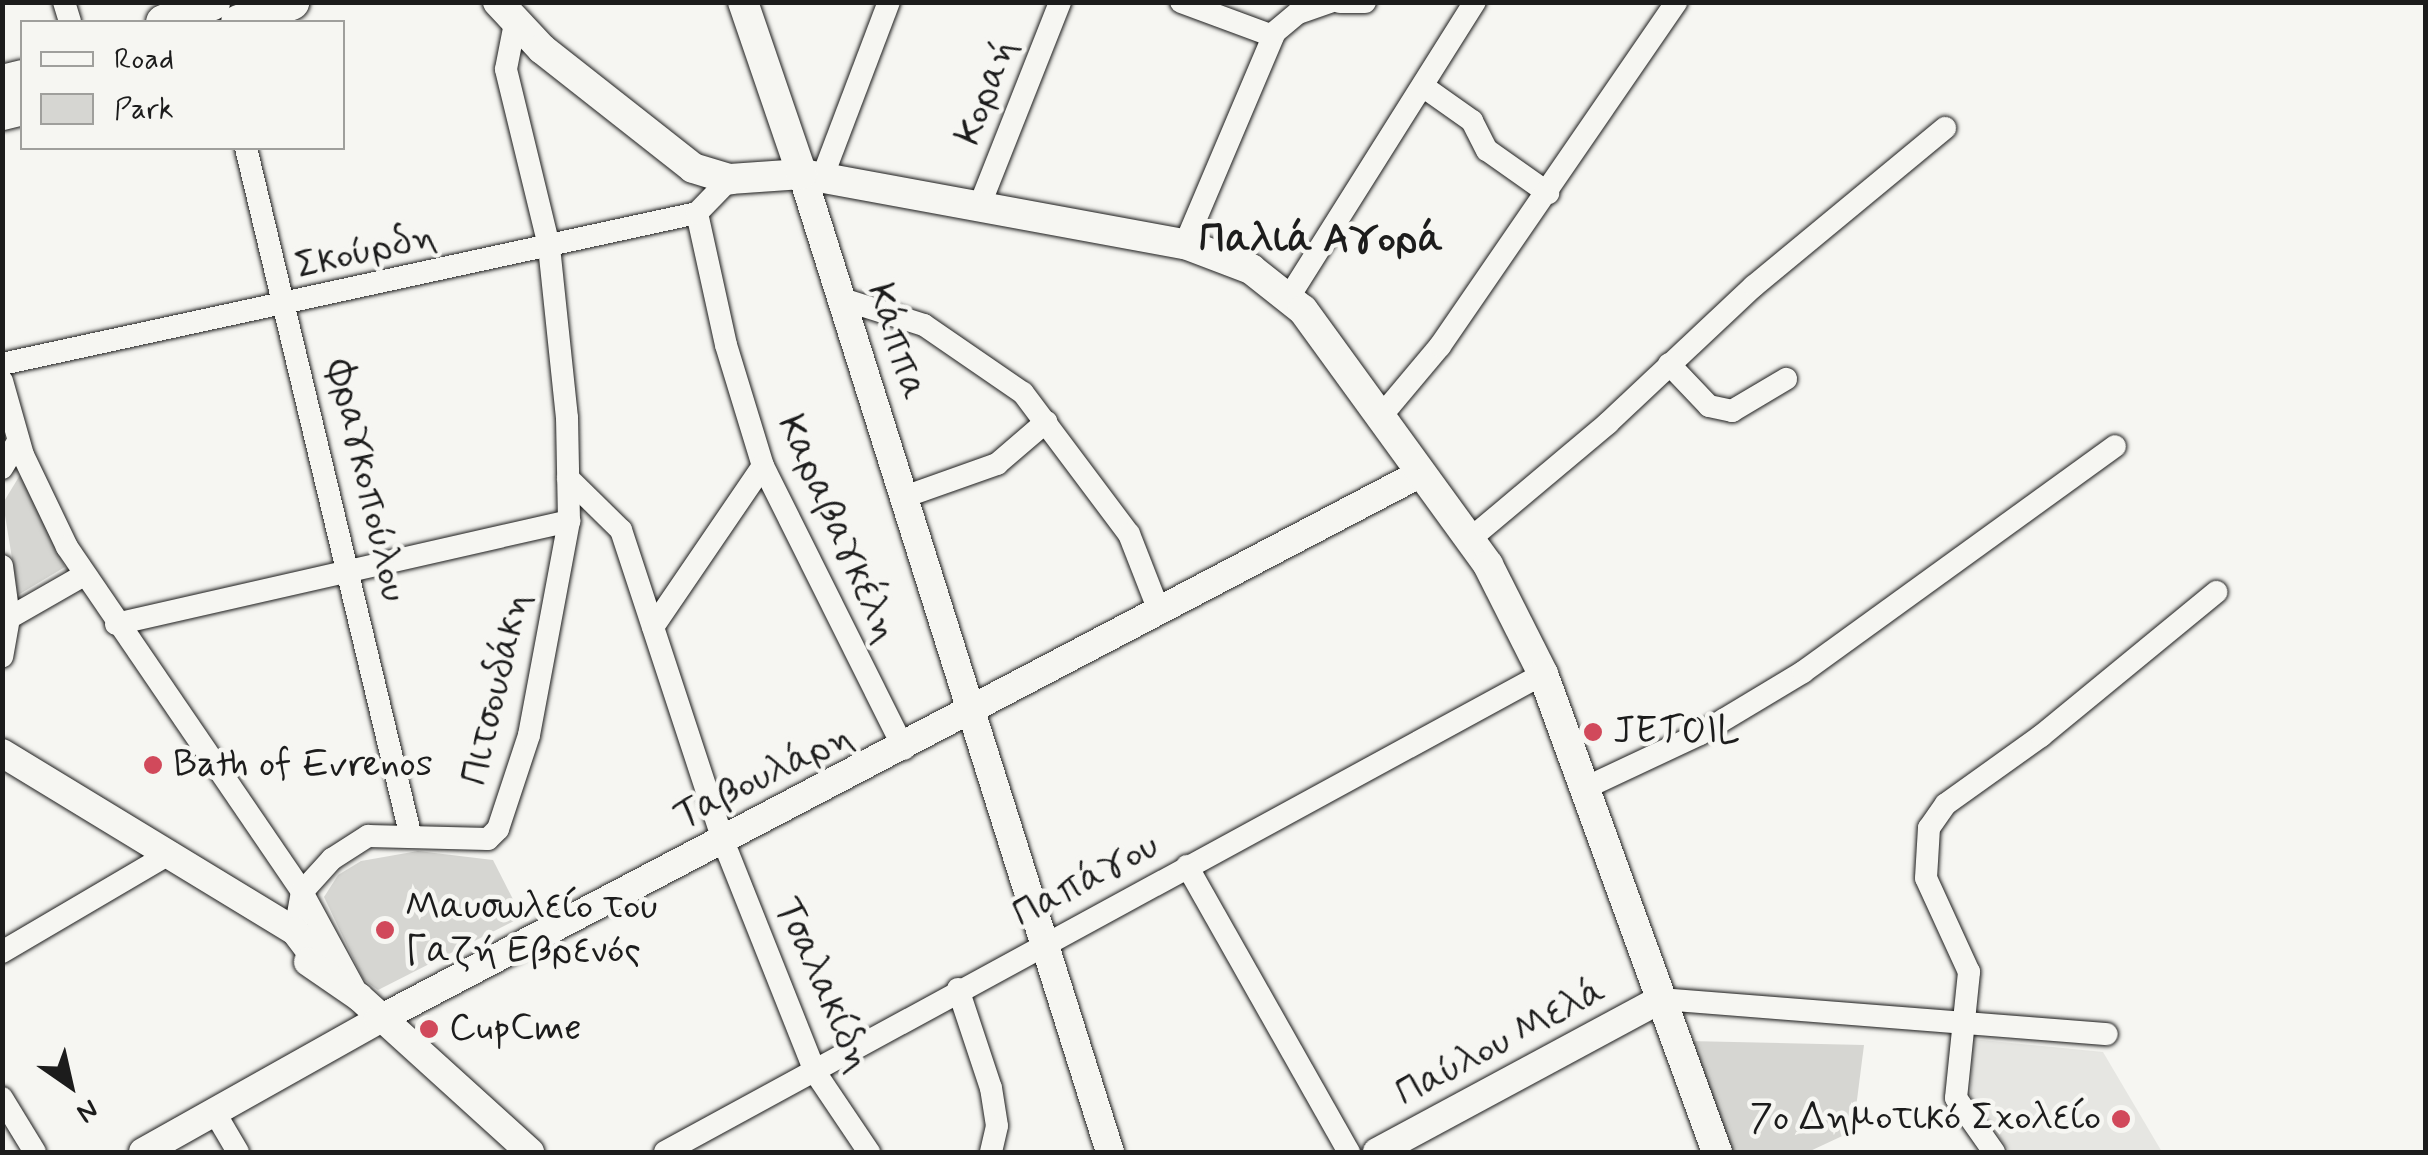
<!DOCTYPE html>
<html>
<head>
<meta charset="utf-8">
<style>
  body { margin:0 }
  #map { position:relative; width:2428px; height:1155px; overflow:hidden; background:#f6f6f2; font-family:Mynerve,sans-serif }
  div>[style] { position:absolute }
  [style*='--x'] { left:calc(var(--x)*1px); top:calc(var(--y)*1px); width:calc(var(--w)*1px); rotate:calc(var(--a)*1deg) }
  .built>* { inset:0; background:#e6e6e2 }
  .green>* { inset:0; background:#d6d6d2 }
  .roads { filter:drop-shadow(0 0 2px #1c1c1c) drop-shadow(0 0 2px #1c1c1c) }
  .minor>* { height:22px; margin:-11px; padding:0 11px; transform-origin:11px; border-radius:11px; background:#f6f6f2 }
  .tertiary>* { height:28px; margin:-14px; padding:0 14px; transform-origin:14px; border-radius:14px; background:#f6f6f2 }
  .secondary>* { height:30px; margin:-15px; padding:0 15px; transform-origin:15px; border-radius:15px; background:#f6f6f2 }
  .trunk>* { height:35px; margin:-17.5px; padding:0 17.5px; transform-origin:17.5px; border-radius:17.5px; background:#f6f6f2 }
  .dots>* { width:28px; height:28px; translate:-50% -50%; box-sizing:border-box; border:5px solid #f6f6f2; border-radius:50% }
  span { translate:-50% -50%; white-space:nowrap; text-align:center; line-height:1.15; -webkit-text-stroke:9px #f6f6f2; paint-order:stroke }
  .street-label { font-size:38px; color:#1c1c1c }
  .poi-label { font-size:38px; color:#1c1c1c }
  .left { translate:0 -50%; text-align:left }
  .right { translate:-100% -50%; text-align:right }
  .neighbourhood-label { font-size:40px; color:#1c1c1c; font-weight:700 }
  .frame { position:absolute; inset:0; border:5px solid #1c1c1c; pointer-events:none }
  .legend { position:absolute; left:20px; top:20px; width:325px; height:130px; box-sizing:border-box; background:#f6f6f2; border:2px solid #9f9f9c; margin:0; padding:12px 18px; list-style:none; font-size:30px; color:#1c1c1c }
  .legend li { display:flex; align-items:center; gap:20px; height:50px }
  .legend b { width:50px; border:2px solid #9f9f9c }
  .north { position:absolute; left:20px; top:1035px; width:100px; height:100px; -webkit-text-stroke:8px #f6f6f2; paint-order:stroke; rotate:146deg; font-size:28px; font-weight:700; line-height:40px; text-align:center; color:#1c1c1c }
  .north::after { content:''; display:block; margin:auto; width:35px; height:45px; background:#1c1c1c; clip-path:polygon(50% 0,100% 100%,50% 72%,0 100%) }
</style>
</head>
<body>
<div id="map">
  <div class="built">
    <i style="clip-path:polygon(1972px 1039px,2103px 1052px,2162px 1152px,2010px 1152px,1971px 1097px)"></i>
  </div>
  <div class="green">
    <i style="clip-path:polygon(20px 475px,65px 567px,18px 595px,3px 503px)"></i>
    <i style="clip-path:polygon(418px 851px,493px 860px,522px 917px,378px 990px,363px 979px,324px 897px,338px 875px,361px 861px)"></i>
    <i style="clip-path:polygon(1688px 1041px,1864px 1045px,1853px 1131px,1808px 1152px,1732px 1152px)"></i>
  </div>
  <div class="roads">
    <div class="minor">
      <i style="--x:64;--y:2;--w:21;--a:73"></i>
      <i style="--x:1181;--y:2;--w:98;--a:20.3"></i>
      <i style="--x:1340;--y:2;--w:25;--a:0"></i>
      <i style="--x:1424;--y:87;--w:59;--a:35.3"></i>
      <i style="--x:1472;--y:121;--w:33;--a:63"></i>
      <i style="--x:1487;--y:150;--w:75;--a:35.2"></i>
      <i style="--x:246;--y:148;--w:704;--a:76.54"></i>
      <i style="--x:822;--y:178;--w:188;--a:-69.2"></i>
      <i style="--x:979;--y:207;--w:220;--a:-68.4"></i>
      <i style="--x:697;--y:213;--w:135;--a:77.6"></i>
      <i style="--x:726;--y:345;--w:127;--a:73"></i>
      <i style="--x:763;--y:466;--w:316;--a:63.5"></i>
      <i style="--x:1185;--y:244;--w:230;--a:-67"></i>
      <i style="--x:1275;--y:32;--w:30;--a:-40"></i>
      <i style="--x:1298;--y:13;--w:34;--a:-19"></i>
      <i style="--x:1289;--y:297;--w:349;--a:-57.8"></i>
      <i style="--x:839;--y:298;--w:89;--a:17.6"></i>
      <i style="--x:924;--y:325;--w:120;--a:34.5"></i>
      <i style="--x:1023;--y:393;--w:176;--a:53.1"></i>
      <i style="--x:1129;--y:534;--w:83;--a:68.7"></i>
      <i style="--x:2;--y:364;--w:711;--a:-12.26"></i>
      <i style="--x:697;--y:213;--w:47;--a:-45.9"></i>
      <i style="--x:1669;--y:364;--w:58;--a:46.4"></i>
      <i style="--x:1709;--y:406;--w:24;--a:12"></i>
      <i style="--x:1732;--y:411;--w:63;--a:-30.7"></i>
      <i style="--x:2;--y:381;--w:77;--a:74.2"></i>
      <i style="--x:23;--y:455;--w:102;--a:64.4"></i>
      <i style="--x:67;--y:547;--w:417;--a:55.7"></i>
      <i style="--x:302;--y:892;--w:119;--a:61.5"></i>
      <i style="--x:1382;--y:415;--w:90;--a:-50"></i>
      <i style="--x:1440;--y:346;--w:417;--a:-55.5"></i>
      <i style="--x:2;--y:468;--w:31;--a:-59"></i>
      <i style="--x:568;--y:478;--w:74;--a:44.5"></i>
      <i style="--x:621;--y:530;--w:324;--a:71.8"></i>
      <i style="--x:722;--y:838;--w:252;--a:68.3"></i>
      <i style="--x:815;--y:1072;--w:97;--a:56"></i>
      <i style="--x:904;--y:497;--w:99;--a:-19.5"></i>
      <i style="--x:997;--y:464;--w:65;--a:-40.6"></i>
      <i style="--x:1470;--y:539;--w:180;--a:-40"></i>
      <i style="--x:1608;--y:423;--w:200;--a:-43.2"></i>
      <i style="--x:1754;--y:286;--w:248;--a:-39.6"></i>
      <i style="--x:2;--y:566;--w:52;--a:82.3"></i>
      <i style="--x:9;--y:618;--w:39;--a:100"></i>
      <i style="--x:9;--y:618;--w:86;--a:-29.8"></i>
      <i style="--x:116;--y:624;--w:465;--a:-12.8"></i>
      <i style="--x:653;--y:627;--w:195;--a:-55.7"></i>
      <i style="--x:1587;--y:787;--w:125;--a:-25.1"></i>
      <i style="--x:1700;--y:734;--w:120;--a:-31"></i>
      <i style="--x:1803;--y:672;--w:385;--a:-35.9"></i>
      <i style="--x:1187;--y:866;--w:329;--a:60.5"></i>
      <i style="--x:295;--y:931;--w:40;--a:-80"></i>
      <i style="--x:302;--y:892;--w:45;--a:-47.7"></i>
      <i style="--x:332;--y:859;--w:43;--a:-32.6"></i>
      <i style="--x:368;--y:836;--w:120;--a:1.4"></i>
      <i style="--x:488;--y:839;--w:14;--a:-45"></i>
      <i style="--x:498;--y:829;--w:99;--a:-71.7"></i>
      <i style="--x:529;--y:735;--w:218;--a:-79.4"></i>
      <i style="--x:569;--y:521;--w:103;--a:-91.1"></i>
      <i style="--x:567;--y:418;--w:173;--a:-96"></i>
      <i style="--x:549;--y:246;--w:182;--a:-103.7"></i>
      <i style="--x:506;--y:69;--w:47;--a:-78.9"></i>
      <i style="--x:2;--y:952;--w:196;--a:-30.4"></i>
      <i style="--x:958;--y:989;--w:104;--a:71.6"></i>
      <i style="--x:991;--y:1088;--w:38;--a:81"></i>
      <i style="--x:997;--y:1126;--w:27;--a:103"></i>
      <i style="--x:1661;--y:999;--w:447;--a:4.5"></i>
      <i style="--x:2;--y:1098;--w:63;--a:58.6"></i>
      <i style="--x:215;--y:1113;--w:45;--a:59.5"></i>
      <i style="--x:665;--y:1152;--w:1000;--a:-28.56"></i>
      <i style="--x:1994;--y:1152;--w:66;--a:-125.1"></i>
      <i style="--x:1956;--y:1098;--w:127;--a:-84.1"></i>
      <i style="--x:1969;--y:972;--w:103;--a:-114.6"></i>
      <i style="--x:1926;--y:878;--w:50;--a:-86.6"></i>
      <i style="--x:1929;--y:828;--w:29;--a:-55"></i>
      <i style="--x:1946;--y:804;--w:117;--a:-35.6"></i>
      <i style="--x:2041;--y:736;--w:227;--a:-39.4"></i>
    </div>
    <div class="tertiary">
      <i style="--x:802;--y:174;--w:1025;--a:72.52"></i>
      <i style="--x:2;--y:753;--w:343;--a:31.3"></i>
      <i style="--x:295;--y:931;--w:46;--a:52.9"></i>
      <i style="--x:308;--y:962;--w:62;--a:34.5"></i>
      <i style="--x:359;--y:997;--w:231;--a:42.2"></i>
      <i style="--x:143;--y:1152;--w:270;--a:-29.3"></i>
      <i style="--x:378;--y:1020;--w:1178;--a:-27.67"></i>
      <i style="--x:1377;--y:1152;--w:323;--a:-28.3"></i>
    </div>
    <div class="secondary">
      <i style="--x:498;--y:2;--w:64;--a:46.9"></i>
      <i style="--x:542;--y:49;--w:192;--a:38.2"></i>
      <i style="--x:693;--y:168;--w:39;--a:17"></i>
      <i style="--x:730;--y:179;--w:72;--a:-4"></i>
      <i style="--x:802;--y:174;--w:389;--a:10.4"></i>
      <i style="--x:1185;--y:244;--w:71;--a:20.7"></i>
      <i style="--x:1251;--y:269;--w:66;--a:38.3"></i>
      <i style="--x:1303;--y:310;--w:315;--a:54"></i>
      <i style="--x:1488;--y:565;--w:122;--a:63.2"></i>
      <i style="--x:1543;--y:674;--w:509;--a:70"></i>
      <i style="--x:743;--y:2;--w:182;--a:71.1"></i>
    </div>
    <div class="trunk">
      <i style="--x:163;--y:22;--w:53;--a:-22.2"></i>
      <i style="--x:238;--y:22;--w:57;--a:-20.7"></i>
      <i style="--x:2;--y:82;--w:21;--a:-14"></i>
      <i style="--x:2;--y:112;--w:21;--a:-14"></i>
    </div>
  </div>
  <div class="dots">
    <i style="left:1593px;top:732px;background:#d1495b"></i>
    <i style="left:153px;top:765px;background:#d1495b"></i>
    <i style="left:385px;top:930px;background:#d1495b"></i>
    <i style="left:429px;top:1029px;background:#d1495b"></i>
    <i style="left:2121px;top:1119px;background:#d1495b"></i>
  </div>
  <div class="street-label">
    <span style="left:987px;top:92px;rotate:-69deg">Κοραή</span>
    <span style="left:366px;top:252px;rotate:-13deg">Σκούρδη</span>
    <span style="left:896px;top:342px;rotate:72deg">Κάππα</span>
    <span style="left:366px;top:481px;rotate:77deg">Φραγκοπούλου</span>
    <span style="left:837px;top:529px;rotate:66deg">Καραβαγκέλη</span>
    <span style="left:497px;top:689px;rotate:-77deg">Πιτσουδάκη</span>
    <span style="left:764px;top:777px;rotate:-26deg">Ταβουλάρη</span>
    <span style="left:1086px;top:881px;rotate:-28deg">Παπάγου</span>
    <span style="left:822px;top:985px;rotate:66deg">Τσαλακίδη</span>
    <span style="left:1501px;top:1043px;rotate:-28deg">Παύλου Μελά</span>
  </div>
  <div class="poi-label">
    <span class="left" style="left:1613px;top:732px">JETOIL</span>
    <span class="left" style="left:173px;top:765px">Bath of Evrenos</span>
    <span class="left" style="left:405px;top:930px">Μαυσωλείο του<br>Γαζή Εβρενός</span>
    <span class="left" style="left:449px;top:1029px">CupCme</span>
    <span class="right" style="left:2101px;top:1119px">7o Δημοτικό Σχολείο</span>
  </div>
  <div class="neighbourhood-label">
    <span style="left:1321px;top:240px">Παλιά Αγορά</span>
  </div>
  <div class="frame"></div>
  <ul class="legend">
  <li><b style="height:12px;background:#f6f6f2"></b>Road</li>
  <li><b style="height:28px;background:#d6d6d2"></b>Park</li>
  </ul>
  <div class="north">N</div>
</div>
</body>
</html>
